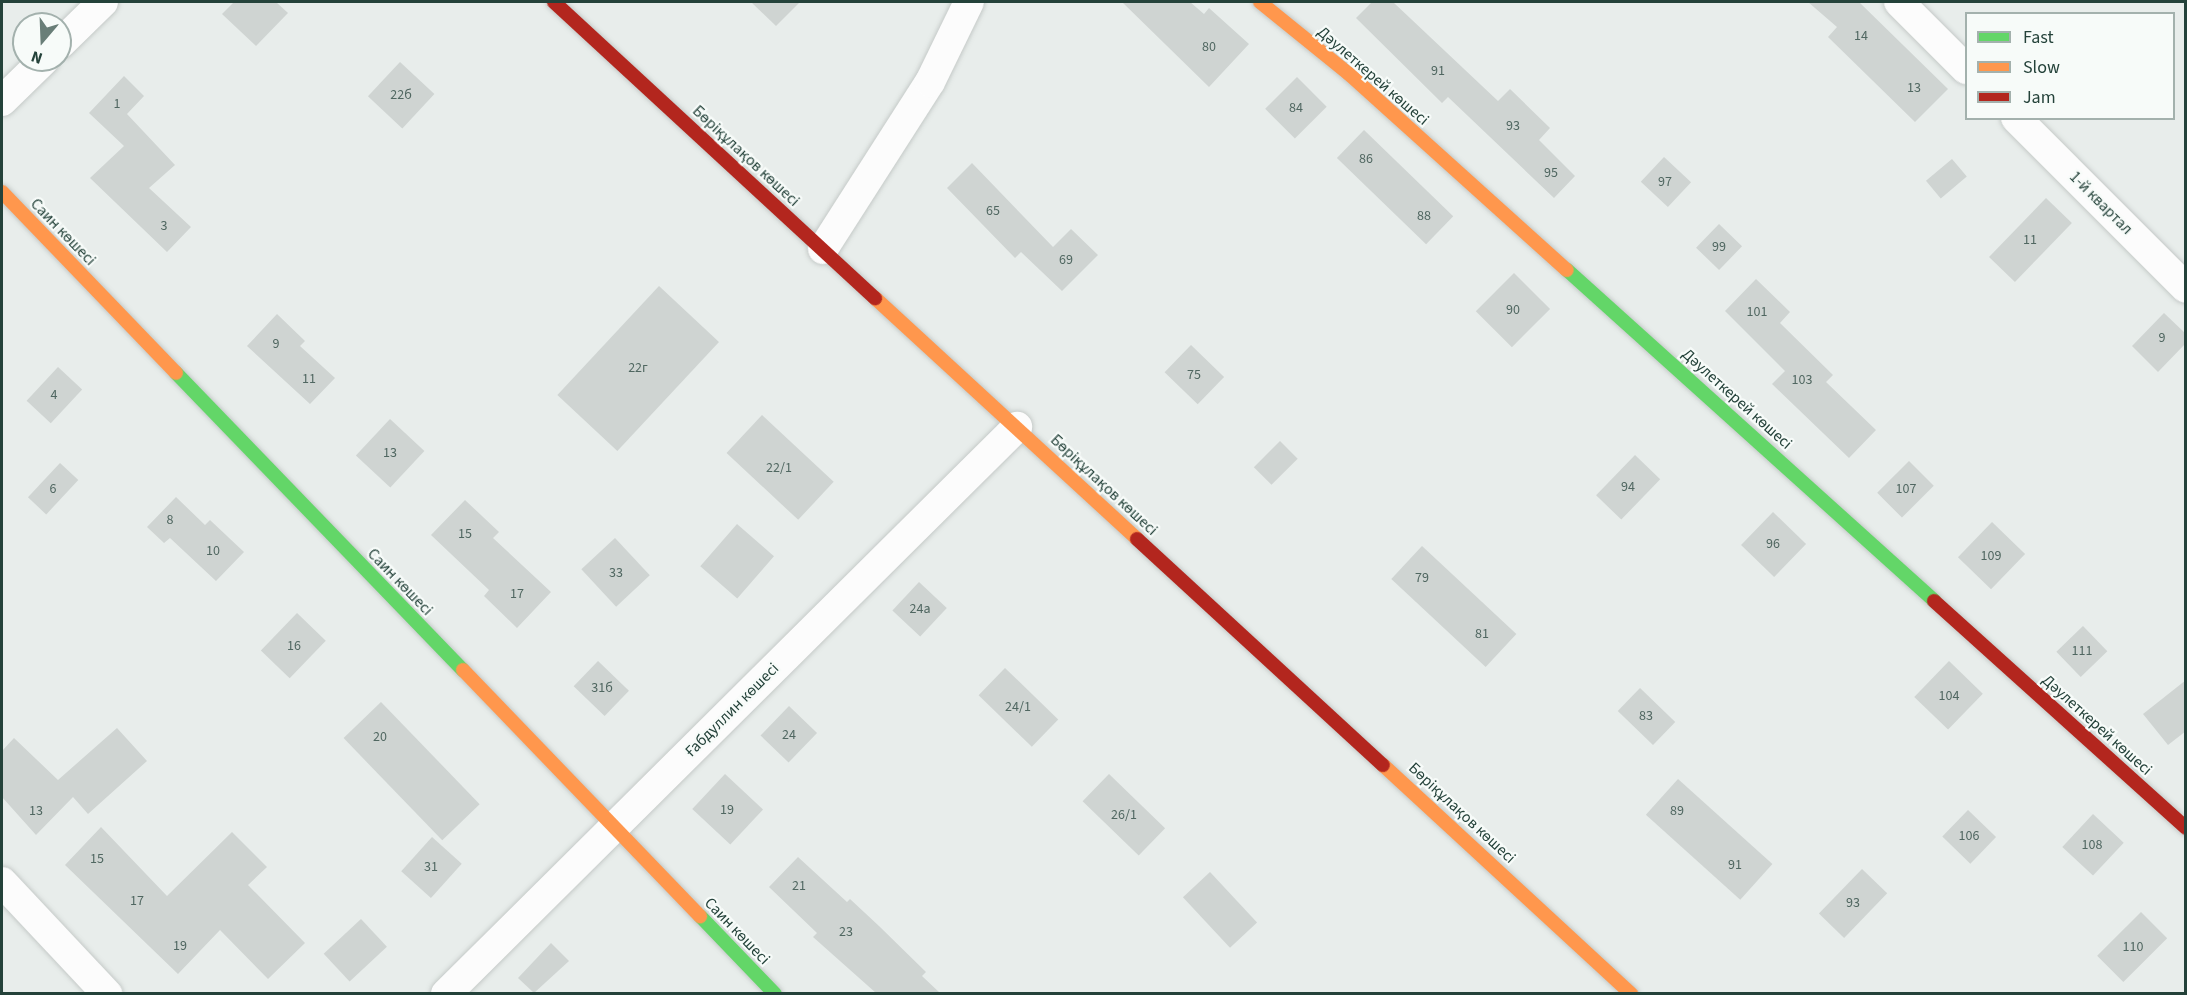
<!DOCTYPE html>
<html>
<head>
<meta charset="utf-8">
<style>
  body { margin:0 }
  #map { position:relative; width:2187px; height:995px; overflow:hidden; background:#e8edeb; font-family:"Source Sans 3",sans-serif }
  div>[style] { position:absolute }
  [style*='--x'] { left:calc(var(--x)*1px); top:calc(var(--y)*1px); width:calc(var(--w)*1px); rotate:calc(var(--a)*1deg) }
  .building>* { inset:0; background:#cfd4d2; transform-origin:0 0 }
  .roads { filter:drop-shadow(0 0 2px #c5cac8) drop-shadow(0 0 2px #c5cac8) }
  .street>* { height:30px; margin:-15px; padding:0 15px; transform-origin:15px; border-radius:15px; background:#fcfcfc }
  .fast>* { height:14px; margin:-7px; padding:0 7px; transform-origin:7px; border-radius:7px; background:#63d668 }
  .slow>* { height:14px; margin:-7px; padding:0 7px; transform-origin:7px; border-radius:7px; background:#ff974d }
  .jam>* { height:14px; margin:-7px; padding:0 7px; transform-origin:7px; border-radius:7px; background:#b3261e }
  span { translate:-50% -50%; white-space:nowrap; text-align:center; line-height:1.15; -webkit-text-stroke:4.5px #f7fbf9; paint-order:stroke }
  .number-label { font-size:14px; color:#506761 }
  .number-label span { -webkit-text-stroke-width:0 }
  .street-label { font-size:16px; color:#24423a }
  .frame { position:absolute; inset:0; border:3px solid #24423a; pointer-events:none }
  .legend { position:absolute; left:1965px; top:12px; width:210px; height:108px; box-sizing:border-box; background:#f7fbf9; border:2px solid #a3b1ad; margin:0; padding:8px 10px; list-style:none; font-size:18px; color:#24423a }
  .legend li { display:flex; align-items:center; gap:12px; height:30px }
  .legend b { width:30px; border:2px solid #a3b1ad }
  .north { position:absolute; left:12px; top:12px; width:60px; height:60px; box-sizing:border-box; background:#f7fbf9; border:2px solid #a3b1ad; border-radius:50%; rotate:199deg; font-size:16px; font-weight:700; line-height:24px; text-align:center; color:#24423a }
  .north::after { content:''; display:block; margin:auto; width:21px; height:27px; background:#697e78; clip-path:polygon(50% 0,100% 100%,50% 72%,0 100%) }
</style>
</head>
<body>
<div id="map">
  <div class="building">
    <i style="clip-path:polygon(234px 2px,276px 2px,288px 13px,256px 46px,222px 14px)"></i>
    <i style="clip-path:polygon(751px 2px,800px 2px,776px 26px)"></i>
    <i style="clip-path:polygon(1122px 2px,1190px 2px,1204px 14px,1209px 8px,1249px 44px,1209px 87px)"></i>
    <i style="clip-path:polygon(1372px 2px,1393px 2px,1498px 101px,1510px 89px,1550px 128px,1539px 140px,1575px 176px,1554px 198px,1448px 97px,1442px 103px,1356px 18px)"></i>
    <i style="clip-path:polygon(1808px 2px,1859px 2px,1948px 89px,1915px 122px,1828px 37px,1837px 27px)"></i>
    <i style="left:400px;top:62px;width:47px;height:47px;rotate:43deg"></i>
    <i style="clip-path:polygon(124px 76px,144px 96px,127px 114px,175px 165px,149px 188px,191px 227px,167px 252px,90px 178px,124px 146px,89px 113px)"></i>
    <i style="left:1297px;top:77px;width:42px;height:45px;rotate:45deg"></i>
    <i style="left:1364px;top:130px;width:124px;height:39px;rotate:44deg"></i>
    <i style="left:1664px;top:157px;width:37px;height:34px;rotate:43deg"></i>
    <i style="left:1952px;top:159px;width:23px;height:34px;rotate:50deg"></i>
    <i style="clip-path:polygon(972px 163px,1053px 247px,1071px 229px,1098px 255px,1062px 291px,1021px 252px,1015px 258px,947px 188px)"></i>
    <i style="left:2046px;top:198px;width:36px;height:82px;rotate:44deg"></i>
    <i style="left:1719px;top:224px;width:32px;height:33px;rotate:44deg"></i>
    <i style="left:1514px;top:273px;width:51px;height:54px;rotate:45deg"></i>
    <i style="clip-path:polygon(1756px 279px,1790px 312px,1780px 323px,1833px 375px,1826px 382px,1876px 430px,1849px 458px,1772px 384px,1785px 371px,1725px 311px)"></i>
    <i style="left:659px;top:286px;width:82px;height:149px;rotate:43deg"></i>
    <i style="clip-path:polygon(2164px 313px,2186px 334px,2186px 343px,2158px 372px,2132px 346px)"></i>
    <i style="clip-path:polygon(277px 314px,305px 341px,300px 346px,335px 378px,310px 404px,247px 346px)"></i>
    <i style="left:1191px;top:345px;width:46px;height:38px;rotate:44deg"></i>
    <i style="left:58px;top:367px;width:33px;height:46px;rotate:43deg"></i>
    <i style="left:762px;top:415px;width:98px;height:52px;rotate:43deg"></i>
    <i style="left:390px;top:419px;width:47px;height:50px;rotate:43deg"></i>
    <i style="left:1280px;top:441px;width:25px;height:37px;rotate:45deg"></i>
    <i style="left:1635px;top:455px;width:35px;height:56px;rotate:44deg"></i>
    <i style="left:1909px;top:461px;width:35px;height:45px;rotate:45deg"></i>
    <i style="left:60px;top:463px;width:25px;height:47px;rotate:43deg"></i>
    <i style="clip-path:polygon(176px 497px,205px 525px,210px 520px,244px 552px,216px 581px,170px 538px,164px 543px,147px 527px)"></i>
    <i style="clip-path:polygon(465px 500px,499px 532px,493px 538px,551px 592px,517px 628px,484px 596px,489px 590px,431px 535px)"></i>
    <i style="left:1773px;top:512px;width:46px;height:46px;rotate:44deg"></i>
    <i style="left:1992px;top:522px;width:46px;height:49px;rotate:44deg"></i>
    <i style="left:737px;top:524px;width:49px;height:56px;rotate:41deg"></i>
    <i style="left:615px;top:538px;width:51px;height:46px;rotate:47deg"></i>
    <i style="left:1422px;top:546px;width:129px;height:45px;rotate:43deg"></i>
    <i style="left:919px;top:582px;width:38px;height:39px;rotate:43deg"></i>
    <i style="left:297px;top:613px;width:40px;height:52px;rotate:44deg"></i>
    <i style="left:2083px;top:626px;width:35px;height:37px;rotate:46deg"></i>
    <i style="left:598px;top:661px;width:43px;height:35px;rotate:44deg"></i>
    <i style="left:1949px;top:661px;width:47px;height:50px;rotate:44deg"></i>
    <i style="left:1005px;top:668px;width:74px;height:38px;rotate:44deg"></i>
    <i style="clip-path:polygon(2186px 680px,2186px 731px,2168px 745px,2143px 714px)"></i>
    <i style="left:1640px;top:688px;width:49px;height:32px;rotate:44deg"></i>
    <i style="left:381px;top:702px;width:142px;height:52px;rotate:46deg"></i>
    <i style="left:789px;top:706px;width:39px;height:41px;rotate:44deg"></i>
    <i style="clip-path:polygon(117px 728px,147px 761px,88px 814px,73px 797px,36px 835px,2px 797px,2px 751px,14px 738px,58px 780px)"></i>
    <i style="left:725px;top:774px;width:52px;height:48px;rotate:43deg"></i>
    <i style="left:1109px;top:774px;width:78px;height:38px;rotate:44deg"></i>
    <i style="left:1678px;top:779px;width:127px;height:48px;rotate:42deg"></i>
    <i style="left:1968px;top:810px;width:39px;height:37px;rotate:44deg"></i>
    <i style="left:2093px;top:814px;width:42px;height:45px;rotate:43deg"></i>
    <i style="clip-path:polygon(101px 827px,167px 896px,232px 832px,267px 867px,248px 885px,305px 943px,268px 979px,220px 930px,178px 974px,65px 865px)"></i>
    <i style="left:432px;top:837px;width:40px;height:46px;rotate:42deg"></i>
    <i style="clip-path:polygon(798px 857px,847px 902px,850px 899px,879px 926px,926px 972px,922px 976px,940px 993px,876px 993px,813px 937px,817px 933px,769px 887px)"></i>
    <i style="left:1862px;top:869px;width:35px;height:62px;rotate:44deg"></i>
    <i style="left:1210px;top:872px;width:69px;height:37px;rotate:47deg"></i>
    <i style="left:2141px;top:912px;width:37px;height:62px;rotate:45deg"></i>
    <i style="left:361px;top:919px;width:38px;height:51px;rotate:47deg"></i>
    <i style="clip-path:polygon(551px 943px,569px 961px,534px 993px,518px 978px)"></i>
  </div>
  <div class="roads">
    <div class="street">
      <i style="--x:1899;--y:2;--w:95;--a:45"></i>
      <i style="--x:60;--y:44;--w:60;--a:-44.3"></i>
      <i style="--x:2;--y:101;--w:59;--a:-44.3"></i>
      <i style="--x:2016;--y:118;--w:240;--a:45"></i>
      <i style="--x:823;--y:249;--w:198;--a:-57.4"></i>
      <i style="--x:930;--y:82;--w:89;--a:-64"></i>
      <i style="--x:2;--y:882;--w:154;--a:46.8"></i>
      <i style="--x:446;--y:994;--w:805;--a:-44.8"></i>
    </div>
    <div class="fast">
      <i style="--x:1567;--y:270;--w:494;--a:42"></i>
      <i style="--x:176;--y:373;--w:413;--a:46"></i>
      <i style="--x:700;--y:916;--w:108;--a:46.1"></i>
    </div>
    <div class="slow">
      <i style="--x:1260;--y:2;--w:114;--a:39"></i>
      <i style="--x:1349;--y:74;--w:293;--a:42"></i>
      <i style="--x:2;--y:192;--w:251;--a:46.1"></i>
      <i style="--x:875;--y:298;--w:356;--a:42.6"></i>
      <i style="--x:463;--y:670;--w:342;--a:46.1"></i>
      <i style="--x:1383;--y:765;--w:338;--a:42.7"></i>
    </div>
    <div class="jam">
      <i style="--x:554;--y:2;--w:437;--a:42.7"></i>
      <i style="--x:1137;--y:539;--w:334;--a:42.6"></i>
      <i style="--x:1934;--y:601;--w:339;--a:42"></i>
    </div>
  </div>
  <div class="number-label">
    <span style="left:1861px;top:36px">14</span>
    <span style="left:1209px;top:47px">80</span>
    <span style="left:1438px;top:71px">91</span>
    <span style="left:1914px;top:88px">13</span>
    <span style="left:401px;top:95px">22б</span>
    <span style="left:117px;top:104px">1</span>
    <span style="left:1296px;top:108px">84</span>
    <span style="left:1513px;top:126px">93</span>
    <span style="left:1366px;top:159px">86</span>
    <span style="left:1551px;top:173px">95</span>
    <span style="left:1665px;top:182px">97</span>
    <span style="left:993px;top:211px">65</span>
    <span style="left:1424px;top:216px">88</span>
    <span style="left:164px;top:226px">3</span>
    <span style="left:2030px;top:240px">11</span>
    <span style="left:1719px;top:247px">99</span>
    <span style="left:1066px;top:260px">69</span>
    <span style="left:1513px;top:310px">90</span>
    <span style="left:1757px;top:312px">101</span>
    <span style="left:2162px;top:338px">9</span>
    <span style="left:276px;top:344px">9</span>
    <span style="left:638px;top:368px">22г</span>
    <span style="left:1194px;top:375px">75</span>
    <span style="left:309px;top:379px">11</span>
    <span style="left:1802px;top:380px">103</span>
    <span style="left:54px;top:395px">4</span>
    <span style="left:390px;top:453px">13</span>
    <span style="left:779px;top:468px">22/1</span>
    <span style="left:1628px;top:487px">94</span>
    <span style="left:53px;top:489px">6</span>
    <span style="left:1906px;top:489px">107</span>
    <span style="left:170px;top:520px">8</span>
    <span style="left:465px;top:534px">15</span>
    <span style="left:1773px;top:544px">96</span>
    <span style="left:213px;top:551px">10</span>
    <span style="left:1991px;top:556px">109</span>
    <span style="left:616px;top:573px">33</span>
    <span style="left:1422px;top:578px">79</span>
    <span style="left:517px;top:594px">17</span>
    <span style="left:920px;top:609px">24а</span>
    <span style="left:1482px;top:634px">81</span>
    <span style="left:294px;top:646px">16</span>
    <span style="left:2082px;top:651px">111</span>
    <span style="left:602px;top:688px">31б</span>
    <span style="left:1949px;top:696px">104</span>
    <span style="left:1018px;top:707px">24/1</span>
    <span style="left:1646px;top:716px">83</span>
    <span style="left:789px;top:735px">24</span>
    <span style="left:380px;top:737px">20</span>
    <span style="left:727px;top:810px">19</span>
    <span style="left:36px;top:811px">13</span>
    <span style="left:1677px;top:811px">89</span>
    <span style="left:1124px;top:815px">26/1</span>
    <span style="left:1969px;top:836px">106</span>
    <span style="left:2092px;top:845px">108</span>
    <span style="left:97px;top:859px">15</span>
    <span style="left:1735px;top:865px">91</span>
    <span style="left:431px;top:867px">31</span>
    <span style="left:799px;top:886px">21</span>
    <span style="left:137px;top:901px">17</span>
    <span style="left:1853px;top:903px">93</span>
    <span style="left:846px;top:932px">23</span>
    <span style="left:180px;top:946px">19</span>
    <span style="left:2133px;top:947px">110</span>
  </div>
  <div class="street-label">
    <span style="left:1373px;top:76px;rotate:41deg">Дәулеткерей көшесі</span>
    <span style="left:746px;top:156px;rotate:43deg">Бөріқұлақов көшесі</span>
    <span style="left:2101px;top:203px;rotate:45deg">1-й квартал</span>
    <span style="left:63px;top:232px;rotate:46deg">Саин көшесі</span>
    <span style="left:1737px;top:399px;rotate:42deg">Дәулеткерей көшесі</span>
    <span style="left:1104px;top:485px;rotate:43deg">Бөріқұлақов көшесі</span>
    <span style="left:400px;top:582px;rotate:46deg">Саин көшесі</span>
    <span style="left:732px;top:710px;rotate:-45deg">Ғабдуллин көшесі</span>
    <span style="left:2097px;top:725px;rotate:42deg">Дәулеткерей көшесі</span>
    <span style="left:1462px;top:813px;rotate:43deg">Бөріқұлақов көшесі</span>
    <span style="left:737px;top:931px;rotate:46deg">Саин көшесі</span>
  </div>
  <div class="frame"></div>
  <ul class="legend">
  <li><b style="height:8px;background:#63d668"></b>Fast</li>
  <li><b style="height:8px;background:#ff974d"></b>Slow</li>
  <li><b style="height:8px;background:#b3261e"></b>Jam</li>
  </ul>
  <div class="north">N</div>
</div>
</body>
</html>
